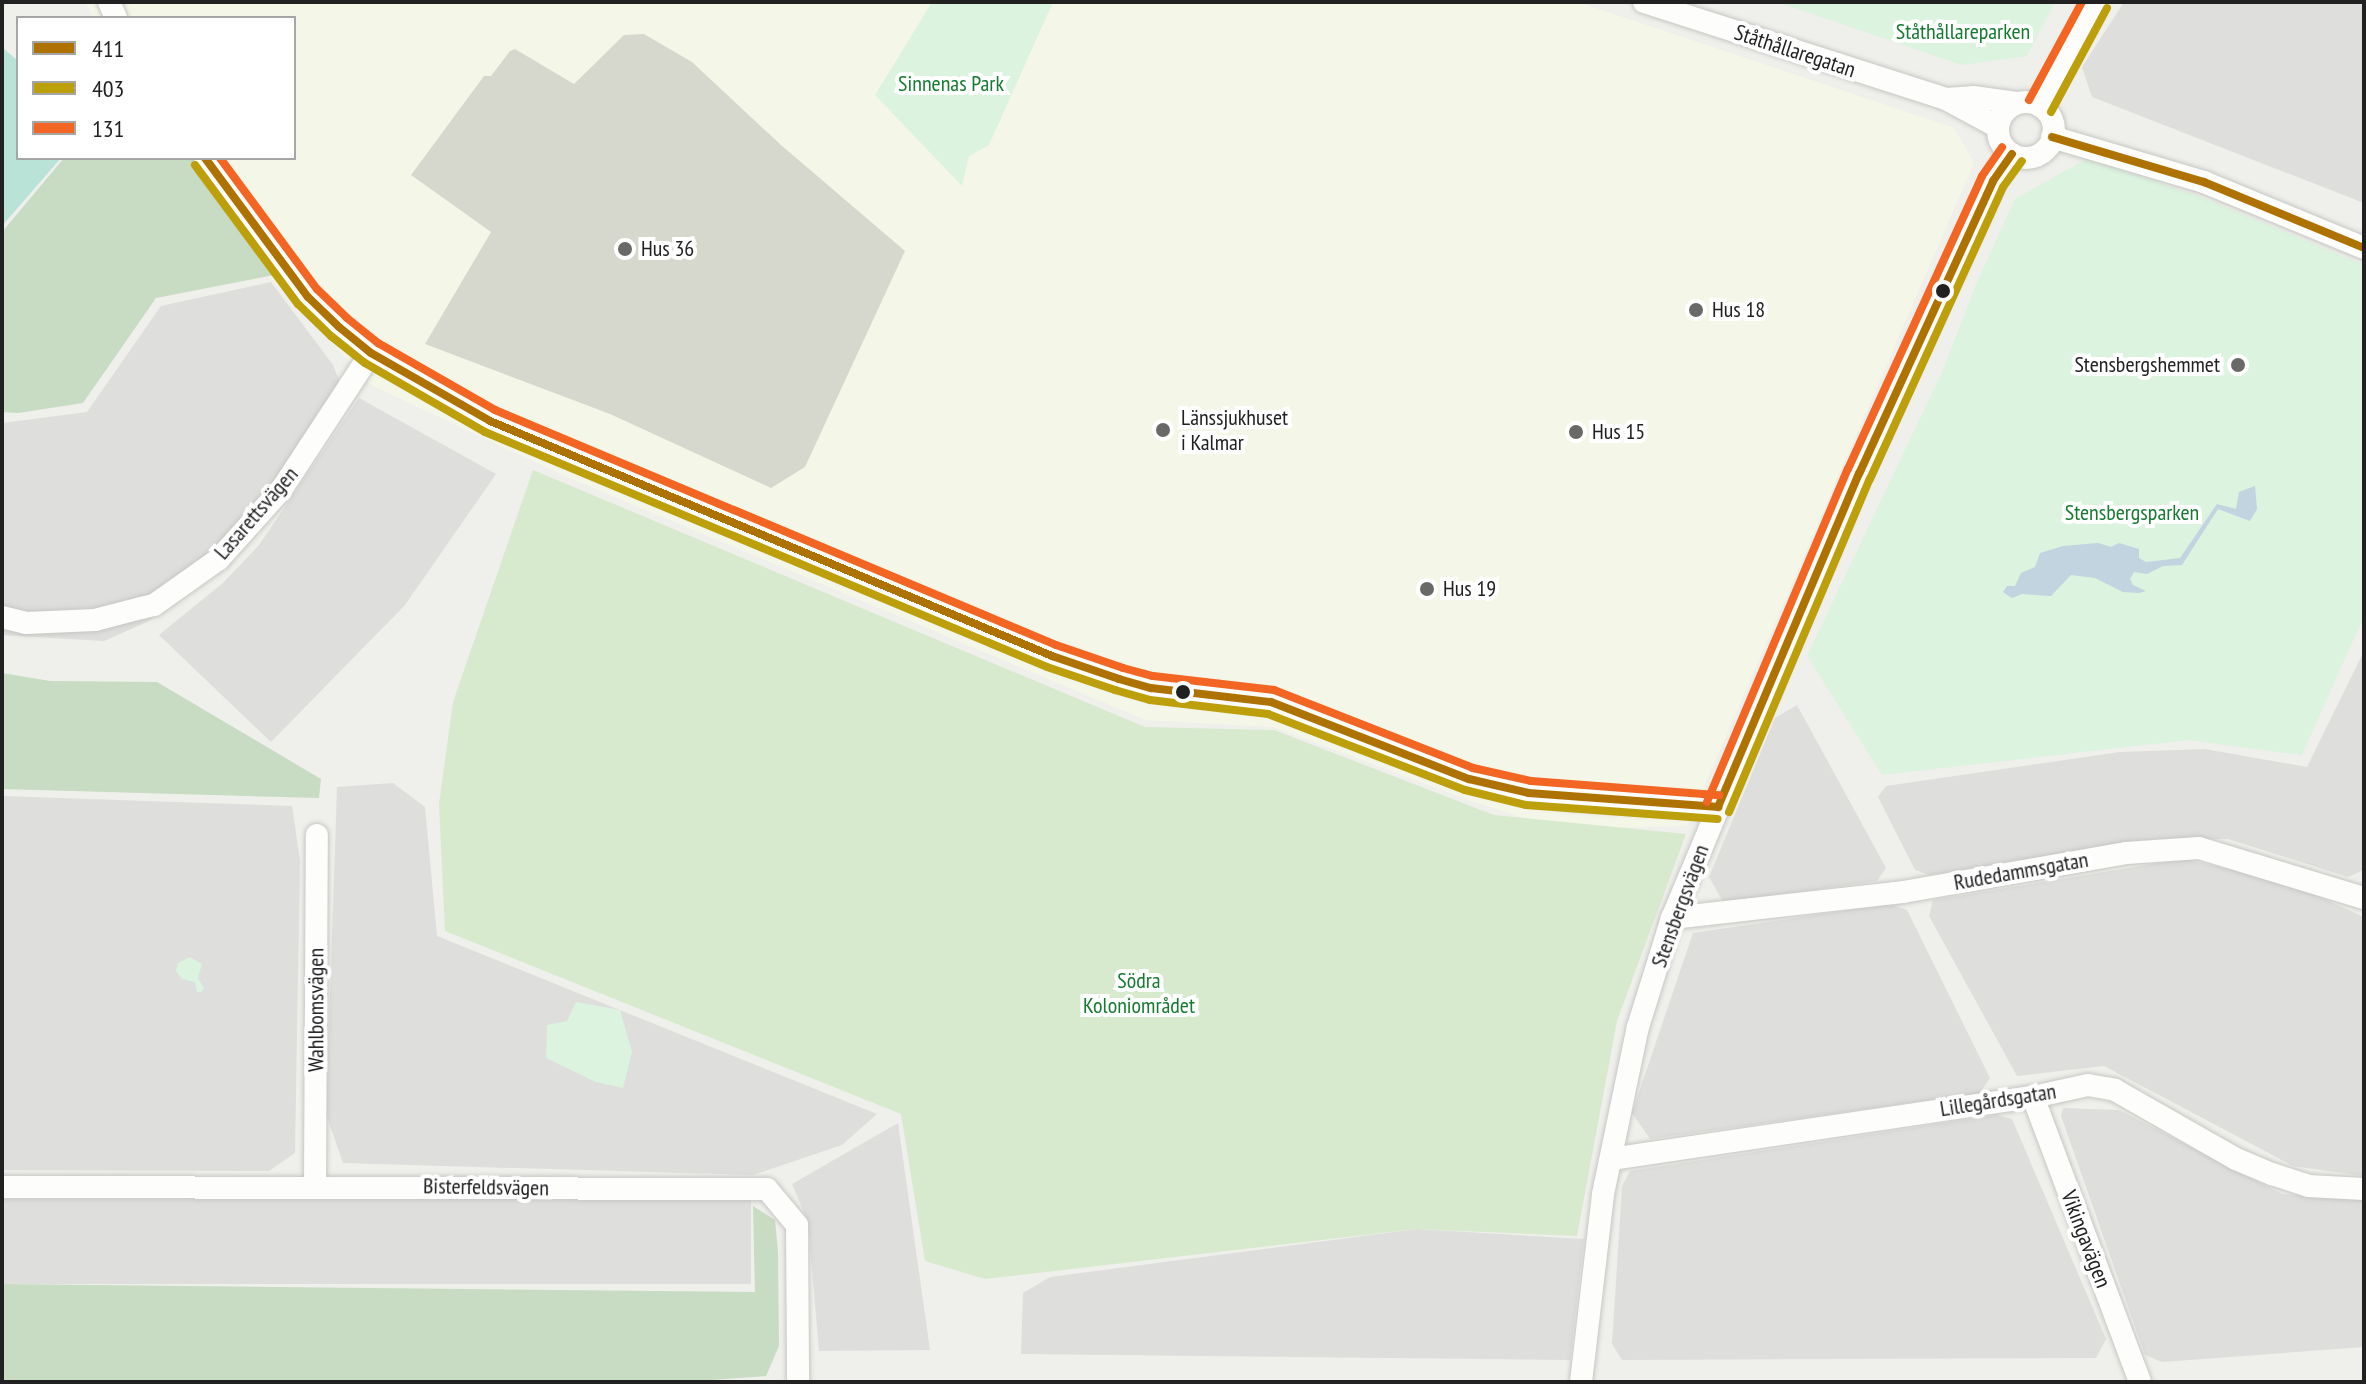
<!DOCTYPE html>
<html>
<head>
<meta charset="utf-8">
<style>
  body { margin:0 }
  #map { position:relative; width:2366px; height:1384px; overflow:hidden; background:#efefeb; font-family:"PT Sans Narrow",sans-serif }
  div>[style] { position:absolute }
  [style*='--x'] { left:calc(var(--x)*1px); top:calc(var(--y)*1px); width:calc(var(--w)*1px); rotate:calc(var(--a)*1deg) }
  .built>* { inset:0; background:#dededc; transform-origin:0 0 }
  .education>* { inset:0; background:#f4f7e8 }
  .construction>* { inset:0; background:#d6d8cd }
  .grass>* { inset:0; background:#d7eacd }
  .forest>* { inset:0; background:#c7dcc2 }
  .park>* { inset:0; background:#dbf3df }
  .pitch>* { inset:0; background:#bae3d8 }
  .water>* { inset:0; background:#c1d4df }
  .roads { filter:drop-shadow(0 0 2px #c6c6c4) drop-shadow(0 0 2px #c6c6c4) }
  .minor>* { height:22px; margin:-11px; padding:0 11px; transform-origin:11px; border-radius:11px; background:#fdfdfc }
  .minor>.ring { margin:-11px; padding:0; box-sizing:content-box; background:none; border:22px solid #fdfdfc; border-radius:50% }
  .bus-1>* { height:8px; margin:-4px; padding:0 4px; transform-origin:4px; border-radius:4px; background:#ae7200 }
  .bus-2>* { height:8px; margin:-4px; padding:0 4px; transform-origin:4px; border-radius:4px; background:#bc9f0a }
  .bus-3>* { height:8px; margin:-4px; padding:0 4px; transform-origin:4px; border-radius:4px; background:#f26522 }
  .dots>* { width:22px; height:22px; translate:-50% -50%; box-sizing:border-box; border:4px solid #fff; border-radius:50% }
  span { translate:-50% -50%; white-space:nowrap; text-align:center; line-height:1.15; -webkit-text-stroke:8px #fff; paint-order:stroke }
  .park-label { font-size:22px; color:#157a2f }
  .street-label { font-size:22px; color:#212121 }
  .poi-label { font-size:22px; color:#212121 }
  .left { translate:0 -50%; text-align:left }
  .right { translate:-100% -50%; text-align:right }
  .frame { position:absolute; inset:0; border:4px solid #212121; pointer-events:none }
  .legend { position:absolute; left:16px; top:16px; width:280px; height:144px; box-sizing:border-box; background:#fff; border:2px solid #a6a6a6; margin:0; padding:10px 14px; list-style:none; font-size:24px; color:#212121 }
  .legend li { display:flex; align-items:center; gap:16px; height:40px }
  .legend b { width:40px; border:2px solid #a6a6a6 }
</style>
</head>
<body>
<div id="map">
  <div class="built">
    <i style="clip-path:polygon(2124px 2px,2364px 2px,2364px 203px,2092px 97px,2082px 67px)"></i>
    <i style="clip-path:polygon(271px 282px,333px 365px,347px 400px,282px 502px,235px 558px,147px 622px,104px 641px,2px 635px,2px 423px,87px 412px,161px 306px)"></i>
    <i style="clip-path:polygon(359px 398px,496px 474px,405px 605px,271px 742px,159px 635px,224px 582px,259px 545px)"></i>
    <i style="clip-path:polygon(2364px 651px,2364px 870px,2348px 877px,2228px 839px,2151px 839px,1930px 875px,1915px 870px,1878px 797px,1886px 786px,2120px 752px,2205px 749px,2307px 767px)"></i>
    <i style="clip-path:polygon(1797px 705px,1886px 868px,1877px 881px,1723px 902px,1709px 877px,1775px 718px)"></i>
    <i style="clip-path:polygon(393px 783px,425px 807px,437px 936px,877px 1114px,842px 1145px,753px 1175px,343px 1163px,326px 1114px,337px 787px)"></i>
    <i style="clip-path:polygon(2px 796px,292px 806px,300px 860px,295px 1153px,269px 1171px,2px 1170px)"></i>
    <i style="clip-path:polygon(2183px 859px,2284px 881px,2364px 917px,2364px 1176px,2293px 1166px,2104px 1066px,2017px 1076px,1929px 916px,1933px 900px)"></i>
    <i style="clip-path:polygon(1890px 904px,1907px 910px,1990px 1078px,1980px 1093px,1650px 1139px,1632px 1113px,1693px 933px)"></i>
    <i style="clip-path:polygon(2063px 1108px,2119px 1110px,2282px 1194px,2364px 1200px,2364px 1347px,2162px 1362px,2145px 1355px,2061px 1116px)"></i>
    <i style="clip-path:polygon(1997px 1115px,2012px 1119px,2106px 1339px,2096px 1358px,1622px 1360px,1612px 1344px,1622px 1186px,1630px 1171px)"></i>
    <i style="clip-path:polygon(898px 1123px,930px 1350px,819px 1351px,808px 1222px,792px 1184px)"></i>
    <i style="left:2px;top:1199px;width:749px;height:85px"></i>
    <i style="clip-path:polygon(1416px 1229px,1584px 1239px,1570px 1360px,1021px 1354px,1023px 1293px,1050px 1277px)"></i>
  </div>
  <div class="education">
    <i style="clip-path:polygon(85px 2px,1578px 2px,1954px 128px,1974px 163px,1687px 826px,1559px 829px,1471px 801px,1274px 727px,1146px 720px,565px 476px,371px 385px,229px 233px,179px 158px,294px 158px,294px 18px,94px 18px)"></i>
  </div>
  <div class="construction">
    <i style="clip-path:polygon(644px 34px,692px 62px,781px 145px,905px 251px,805px 467px,771px 488px,610px 414px,425px 344px,491px 232px,411px 175px,484px 76px,491px 76px,510px 51px,515px 49px,574px 84px,624px 35px)"></i>
  </div>
  <div class="grass">
    <i style="clip-path:polygon(533px 470px,1145px 727px,1274px 730px,1494px 815px,1686px 834px,1617px 1021px,1577px 1236px,1416px 1229px,985px 1279px,925px 1261px,901px 1114px,445px 931px,439px 804px,453px 702px)"></i>
  </div>
  <div class="forest">
    <i style="clip-path:polygon(64px 158px,196px 158px,274px 275px,156px 298px,83px 403px,18px 413px,2px 412px,2px 232px)"></i>
    <i style="clip-path:polygon(2px 673px,50px 681px,157px 682px,321px 779px,319px 798px,2px 789px)"></i>
    <i style="clip-path:polygon(753px 1206px,775px 1220px,778px 1252px,779px 1346px,766px 1376px,696px 1381px,2px 1382px,2px 1284px,755px 1292px)"></i>
  </div>
  <div class="park">
    <i style="clip-path:polygon(932px 2px,1053px 2px,989px 145px,969px 156px,962px 186px,875px 95px)"></i>
    <i style="clip-path:polygon(1777px 2px,2055px 2px,2027px 56px,1962px 65px)"></i>
    <i style="clip-path:polygon(2088px 158px,2203px 198px,2364px 265px,2364px 616px,2302px 755px,2188px 740px,1882px 775px,1807px 656px,1943px 370px,1977px 282px,2015px 199px)"></i>
    <i style="clip-path:polygon(190px 957px,202px 964px,198px 978px,204px 988px,201px 992px,197px 992px,195px 982px,182px 979px,176px 971px,178px 963px)"></i>
    <i style="clip-path:polygon(576px 1002px,620px 1010px,632px 1052px,623px 1088px,596px 1082px,546px 1058px,547px 1025px,567px 1021px)"></i>
  </div>
  <div class="pitch">
    <i style="clip-path:polygon(2px 47px,18px 61px,18px 158px,61px 158px,2px 226px)"></i>
  </div>
  <div class="water">
    <i style="clip-path:polygon(2255px 486px,2257px 509px,2250px 521px,2218px 509px,2182px 565px,2163px 566px,2147px 574px,2134px 572px,2130px 579px,2133px 585px,2146px 591px,2139px 593px,2123px 592px,2095px 578px,2071px 575px,2051px 596px,2022px 594px,2012px 598px,2003px 592px,2007px 586px,2015px 586px,2021px 573px,2035px 567px,2040px 553px,2063px 546px,2098px 543px,2111px 547px,2119px 543px,2139px 549px,2139px 558px,2146px 562px,2180px 558px,2217px 504px,2236px 509px,2239px 492px)"></i>
  </div>
  <div class="roads">
    <div class="minor">
      <i style="--x:109;--y:2;--w:17;--a:66"></i>
      <i style="--x:1644;--y:2;--w:317;--a:17.8"></i>
      <i style="--x:1946;--y:99;--w:59;--a:28.3"></i>
      <i style="--x:1946;--y:99;--w:27;--a:-4"></i>
      <i style="--x:1973;--y:97;--w:44;--a:7.8"></i>
      <i class="ring" style="left:1998px;top:102px;width:34px;height:34px"></i>
      <i style="--x:2040;--y:106;--w:118;--a:-61.7"></i>
      <i style="--x:2052;--y:137;--w:159;--a:16.5"></i>
      <i style="--x:2204;--y:182;--w:173;--a:22.4"></i>
      <i style="--x:205;--y:158;--w:173;--a:53.5"></i>
      <i style="--x:308;--y:297;--w:43;--a:44.1"></i>
      <i style="--x:339;--y:327;--w:41;--a:39.1"></i>
      <i style="--x:371;--y:353;--w:137;--a:29.7"></i>
      <i style="--x:490;--y:421;--w:609;--a:22.69"></i>
      <i style="--x:1052;--y:656;--w:71;--a:18.9"></i>
      <i style="--x:1119;--y:679;--w:33;--a:16"></i>
      <i style="--x:1151;--y:688;--w:121;--a:6.7"></i>
      <i style="--x:1271;--y:702;--w:212;--a:21.3"></i>
      <i style="--x:1469;--y:779;--w:62;--a:13.1"></i>
      <i style="--x:1529;--y:793;--w:45;--a:7.6"></i>
      <i style="--x:1574;--y:799;--w:144;--a:3.2"></i>
      <i style="--x:2;--y:617;--w:25;--a:14"></i>
      <i style="--x:26;--y:623;--w:69;--a:-2.5"></i>
      <i style="--x:95;--y:620;--w:48;--a:-14.6"></i>
      <i style="--x:141;--y:608;--w:13;--a:-13"></i>
      <i style="--x:154;--y:605;--w:80;--a:-35.3"></i>
      <i style="--x:219;--y:559;--w:93;--a:-48.1"></i>
      <i style="--x:281;--y:490;--w:164;--a:-56.7"></i>
      <i style="--x:1672;--y:918;--w:232;--a:-6.4"></i>
      <i style="--x:1903;--y:892;--w:226;--a:-9.9"></i>
      <i style="--x:2126;--y:853;--w:73;--a:-3.9"></i>
      <i style="--x:2199;--y:848;--w:172;--a:16.9"></i>
      <i style="--x:2033;--y:1097;--w:304;--a:69.4"></i>
      <i style="--x:1611;--y:1159;--w:427;--a:-8.4"></i>
      <i style="--x:2033;--y:1097;--w:56;--a:-12.3"></i>
      <i style="--x:2088;--y:1085;--w:27;--a:10"></i>
      <i style="--x:2115;--y:1090;--w:139;--a:29.7"></i>
      <i style="--x:2236;--y:1159;--w:39;--a:23"></i>
      <i style="--x:2272;--y:1174;--w:38;--a:18"></i>
      <i style="--x:2308;--y:1186;--w:56;--a:3.1"></i>
      <i style="--x:315;--y:1185;--w:350;--a:-89.7"></i>
      <i style="--x:2;--y:1187;--w:765;--a:0.15"></i>
      <i style="--x:767;--y:1189;--w:47;--a:50.2"></i>
      <i style="--x:797;--y:1225;--w:157;--a:89.6"></i>
      <i style="--x:1581;--y:1382;--w:189;--a:-83.3"></i>
      <i style="--x:1603;--y:1194;--w:171;--a:-78.2"></i>
      <i style="--x:1638;--y:1027;--w:114;--a:-72.7"></i>
      <i style="--x:1672;--y:918;--w:482;--a:-67.2"></i>
      <i style="--x:1859;--y:474;--w:322;--a:-65.4"></i>
      <i style="--x:1993;--y:181;--w:33;--a:-55"></i>
    </div>
  </div>
  <div class="bus-1">
    <i style="--x:2052;--y:137;--w:159;--a:16.5"></i>
    <i style="--x:2204;--y:182;--w:173;--a:22.4"></i>
    <i style="--x:205;--y:158;--w:173;--a:53.5"></i>
    <i style="--x:308;--y:297;--w:43;--a:44.1"></i>
    <i style="--x:339;--y:327;--w:41;--a:39.1"></i>
    <i style="--x:371;--y:353;--w:137;--a:29.7"></i>
    <i style="--x:490;--y:421;--w:609;--a:22.69"></i>
    <i style="--x:1052;--y:656;--w:71;--a:18.9"></i>
    <i style="--x:1119;--y:679;--w:33;--a:16"></i>
    <i style="--x:1151;--y:688;--w:121;--a:6.7"></i>
    <i style="--x:1271;--y:702;--w:212;--a:21.3"></i>
    <i style="--x:1469;--y:779;--w:62;--a:13.1"></i>
    <i style="--x:1529;--y:793;--w:190;--a:4.2"></i>
    <i style="--x:1718;--y:807;--w:362;--a:-67.1"></i>
    <i style="--x:1859;--y:474;--w:322;--a:-65.4"></i>
    <i style="--x:1993;--y:181;--w:33;--a:-55"></i>
  </div>
  <div class="bus-2">
    <i style="--x:2051;--y:112;--w:118;--a:-61.7"></i>
    <i style="--x:195;--y:165;--w:173;--a:53.5"></i>
    <i style="--x:298;--y:304;--w:46;--a:44.1"></i>
    <i style="--x:331;--y:336;--w:43;--a:38.5"></i>
    <i style="--x:365;--y:363;--w:138;--a:29.9"></i>
    <i style="--x:485;--y:432;--w:609;--a:22.69"></i>
    <i style="--x:1047;--y:667;--w:72;--a:18.7"></i>
    <i style="--x:1115;--y:690;--w:36;--a:16"></i>
    <i style="--x:1150;--y:700;--w:119;--a:6.8"></i>
    <i style="--x:1268;--y:714;--w:211;--a:21.1"></i>
    <i style="--x:1465;--y:790;--w:63;--a:13.8"></i>
    <i style="--x:1526;--y:805;--w:192;--a:4.2"></i>
    <i style="--x:1729;--y:812;--w:362;--a:-67.1"></i>
    <i style="--x:1870;--y:479;--w:321;--a:-65.5"></i>
    <i style="--x:2003;--y:187;--w:32;--a:-54"></i>
  </div>
  <div class="bus-3">
    <i style="--x:2029;--y:100;--w:111;--a:-61.6"></i>
    <i style="--x:220;--y:158;--w:163;--a:53.5"></i>
    <i style="--x:317;--y:289;--w:42;--a:44"></i>
    <i style="--x:347;--y:318;--w:40;--a:39"></i>
    <i style="--x:378;--y:343;--w:135;--a:29.8"></i>
    <i style="--x:495;--y:410;--w:608;--a:22.73"></i>
    <i style="--x:1056;--y:645;--w:71;--a:18.9"></i>
    <i style="--x:1123;--y:668;--w:31;--a:15"></i>
    <i style="--x:1153;--y:676;--w:122;--a:6.6"></i>
    <i style="--x:1274;--y:690;--w:214;--a:21.4"></i>
    <i style="--x:1473;--y:768;--w:59;--a:12.6"></i>
    <i style="--x:1531;--y:781;--w:189;--a:4.3"></i>
    <i style="--x:1707;--y:802;--w:362;--a:-67.1"></i>
    <i style="--x:1848;--y:469;--w:322;--a:-65.4"></i>
    <i style="--x:1982;--y:176;--w:35;--a:-55"></i>
  </div>
  <div class="dots">
    <i style="left:625px;top:249px;background:#696968"></i>
    <i style="left:1943px;top:291px;background:#212121"></i>
    <i style="left:1696px;top:310px;background:#696968"></i>
    <i style="left:2238px;top:365px;background:#696968"></i>
    <i style="left:1163px;top:430px;background:#696968"></i>
    <i style="left:1576px;top:432px;background:#696968"></i>
    <i style="left:1427px;top:589px;background:#696968"></i>
    <i style="left:1183px;top:692px;background:#212121"></i>
  </div>
  <div class="park-label">
    <span style="left:1963px;top:32px">Ståthållareparken</span>
    <span style="left:951px;top:84px">Sinnenas Park</span>
    <span style="left:2132px;top:513px">Stensbergsparken</span>
    <span style="left:1139px;top:993px">Södra<br>Koloniområdet</span>
  </div>
  <div class="street-label">
    <span style="left:1795px;top:51px;rotate:18deg">Ståthållaregatan</span>
    <span style="left:256px;top:513px;rotate:-49deg">Lasarettsvägen</span>
    <span style="left:2021px;top:871px;rotate:-10deg">Rudedammsgatan</span>
    <span style="left:1680px;top:906px;rotate:-70deg">Stensbergsvägen</span>
    <span style="left:316px;top:1010px;rotate:-90deg">Wahlbomsvägen</span>
    <span style="left:1998px;top:1100px;rotate:-9deg">Lillegårdsgatan</span>
    <span style="left:486px;top:1187px;rotate:1deg">Bisterfeldsvägen</span>
    <span style="left:2086px;top:1239px;rotate:69deg">Vikingavägen</span>
  </div>
  <div class="poi-label">
    <span class="left" style="left:641px;top:249px">Hus 36</span>
    <span class="left" style="left:1712px;top:310px">Hus 18</span>
    <span class="right" style="left:2220px;top:365px">Stensbergshemmet</span>
    <span class="left" style="left:1181px;top:430px">Länssjukhuset<br>i Kalmar</span>
    <span class="left" style="left:1592px;top:432px">Hus 15</span>
    <span class="left" style="left:1443px;top:589px">Hus 19</span>
  </div>
  <div class="frame"></div>
  <ul class="legend">
  <li><b style="height:10px;background:#ae7200"></b>411</li>
  <li><b style="height:10px;background:#bc9f0a"></b>403</li>
  <li><b style="height:10px;background:#f26522"></b>131</li>
  </ul>
</div>
</body>
</html>
